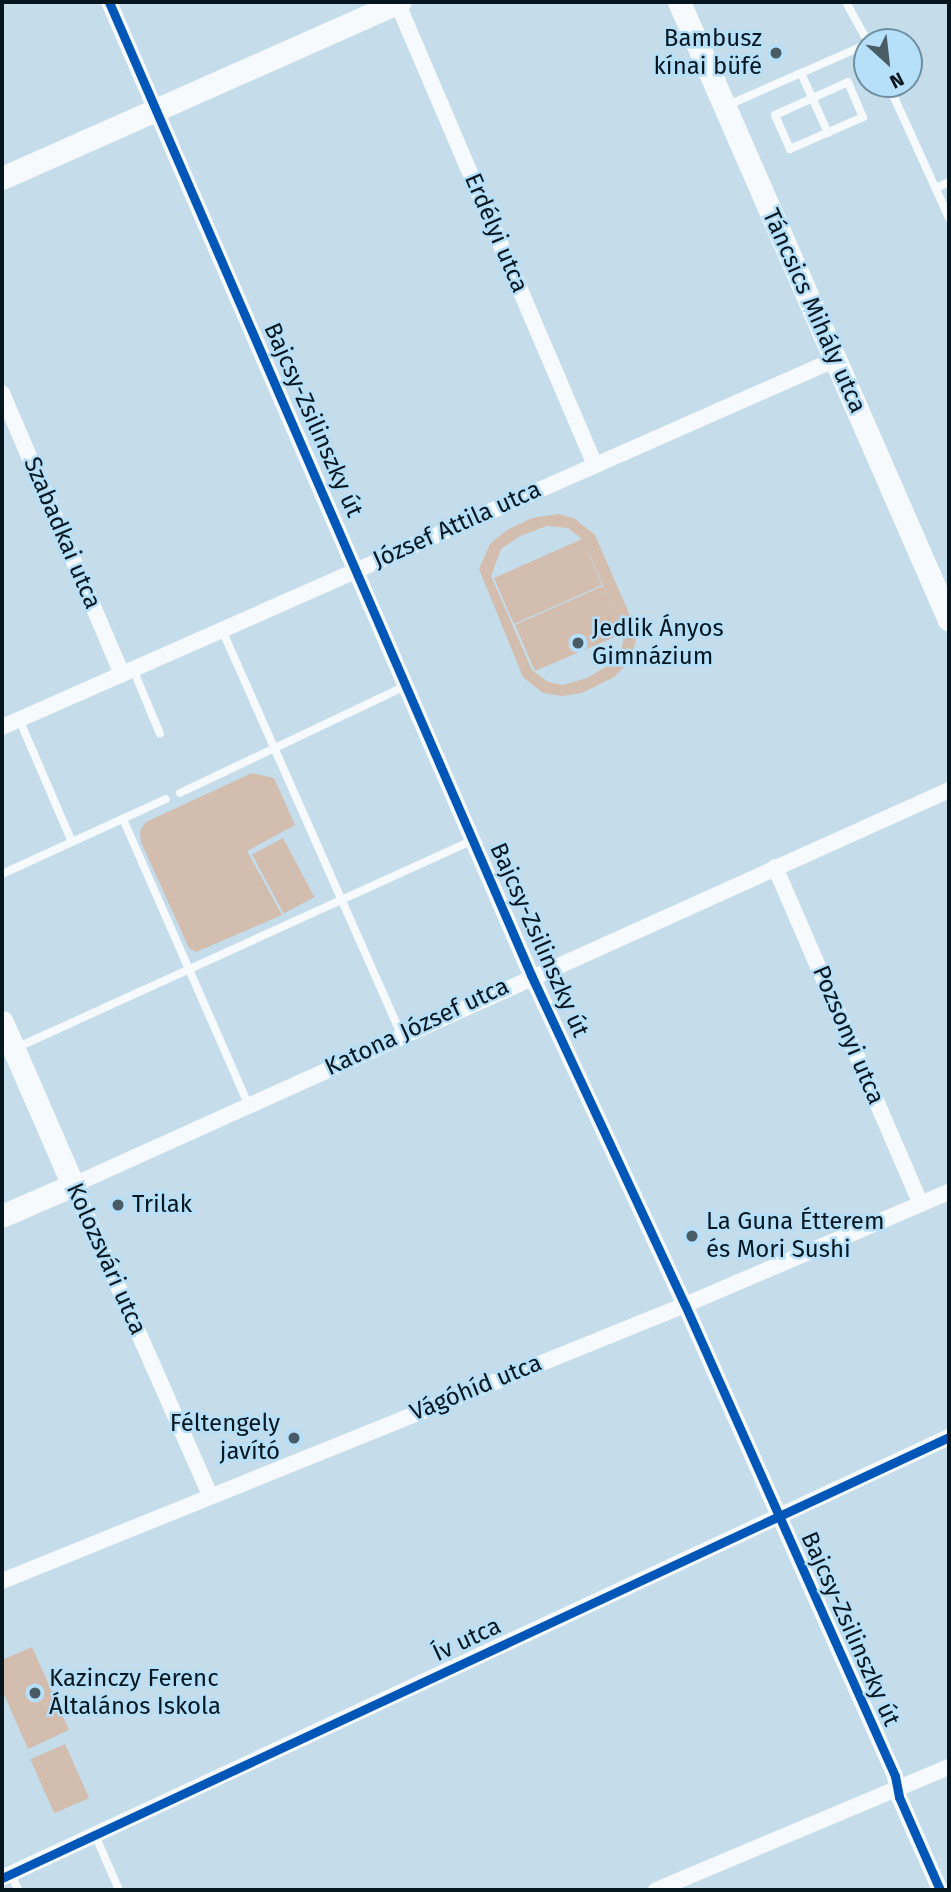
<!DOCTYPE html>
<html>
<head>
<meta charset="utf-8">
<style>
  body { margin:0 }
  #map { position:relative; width:951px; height:1892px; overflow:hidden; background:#c5dcea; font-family:"Fira Sans",sans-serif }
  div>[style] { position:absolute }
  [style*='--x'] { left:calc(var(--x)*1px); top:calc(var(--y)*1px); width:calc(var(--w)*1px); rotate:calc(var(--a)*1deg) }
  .green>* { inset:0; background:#d2bdae; transform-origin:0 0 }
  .lane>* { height:8px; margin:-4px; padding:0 4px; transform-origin:4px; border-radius:4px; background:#f6fafc }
  .street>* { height:16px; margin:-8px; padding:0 8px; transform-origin:8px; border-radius:8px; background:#f6fafc }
  .secondary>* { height:23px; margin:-11.5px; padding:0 11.5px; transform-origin:11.5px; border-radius:11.5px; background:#f6fafc }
  .cycleway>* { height:9px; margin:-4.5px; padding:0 4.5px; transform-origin:4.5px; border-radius:4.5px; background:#0057b8 }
  .dots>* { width:19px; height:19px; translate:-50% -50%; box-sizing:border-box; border:4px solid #b6dff9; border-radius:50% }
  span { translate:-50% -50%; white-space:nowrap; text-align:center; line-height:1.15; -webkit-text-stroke:5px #b6dff9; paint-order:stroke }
  .poi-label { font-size:24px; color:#06161e }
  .right { translate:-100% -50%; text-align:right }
  .left { translate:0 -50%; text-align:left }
  .street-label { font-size:24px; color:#06161e }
  .frame { position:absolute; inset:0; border:4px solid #06161e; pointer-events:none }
  .north { position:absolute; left:853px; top:28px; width:70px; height:70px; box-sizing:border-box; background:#b6dff9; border:2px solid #708fa1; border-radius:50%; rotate:153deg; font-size:19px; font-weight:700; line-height:28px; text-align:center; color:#06161e }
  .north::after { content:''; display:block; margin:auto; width:24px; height:32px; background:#495b65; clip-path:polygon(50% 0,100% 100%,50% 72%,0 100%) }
</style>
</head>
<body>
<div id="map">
  <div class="green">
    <i style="clip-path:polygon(evenodd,558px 514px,574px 518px,595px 535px,634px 625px,636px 640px,630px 661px,614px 677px,582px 693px,562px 696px,543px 693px,523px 677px,479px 569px,490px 544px,507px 530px,532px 518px,558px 514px,547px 526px,568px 528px,582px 539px,494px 578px,514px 624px,602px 585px,583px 540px,623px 630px,603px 586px,515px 625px,535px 671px,624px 633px,622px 648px,611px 664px,587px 678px,563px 685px,548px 682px,532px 670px,491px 576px,501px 549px,520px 536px,547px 526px)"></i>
    <i style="clip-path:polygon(252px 773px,274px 778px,295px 825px,247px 851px,282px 915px,196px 952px,189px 948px,141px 842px,140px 831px,146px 822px)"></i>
    <i style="left:283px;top:838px;width:67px;height:35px;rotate:62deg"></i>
    <i style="clip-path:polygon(32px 1647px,69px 1730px,28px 1749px,2px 1690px,2px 1660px)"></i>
    <i style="left:65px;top:1744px;width:59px;height:38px;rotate:66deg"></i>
  </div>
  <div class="lane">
    <i style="--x:846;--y:2;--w:46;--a:61.2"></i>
    <i style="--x:801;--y:73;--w:66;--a:65.8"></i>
    <i style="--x:848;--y:82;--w:38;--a:67"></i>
    <i style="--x:863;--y:117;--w:80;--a:156.3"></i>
    <i style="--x:790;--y:149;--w:37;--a:-114"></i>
    <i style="--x:775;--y:115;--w:80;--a:-24.3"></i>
    <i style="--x:888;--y:84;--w:147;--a:65.5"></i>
    <i style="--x:726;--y:106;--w:154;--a:-23.7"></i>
    <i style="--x:936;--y:188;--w:14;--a:-25"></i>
    <i style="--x:222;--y:630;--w:442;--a:66.1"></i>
    <i style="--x:133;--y:669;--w:70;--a:67.4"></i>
    <i style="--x:19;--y:719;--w:134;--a:66.7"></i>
    <i style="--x:180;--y:793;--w:251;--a:-25.4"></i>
    <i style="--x:123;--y:819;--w:311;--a:66.3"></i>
    <i style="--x:2;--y:874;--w:180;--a:-24.6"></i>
    <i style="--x:16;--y:1048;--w:502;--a:-24.47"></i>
    <i style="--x:95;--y:1835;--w:60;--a:66.4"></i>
    <i style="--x:11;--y:1874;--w:17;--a:66"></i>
  </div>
  <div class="street">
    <i style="--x:109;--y:2;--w:1061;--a:66.55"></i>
    <i style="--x:531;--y:975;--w:364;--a:65"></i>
    <i style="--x:685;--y:1305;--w:516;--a:65.97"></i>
    <i style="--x:895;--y:1776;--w:21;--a:79"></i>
    <i style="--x:899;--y:1797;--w:102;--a:66.2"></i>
    <i style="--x:397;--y:2;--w:504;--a:66.85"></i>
    <i style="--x:2;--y:393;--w:306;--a:66.9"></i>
    <i style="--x:2;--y:727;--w:912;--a:-23.81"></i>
    <i style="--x:775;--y:867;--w:367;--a:66.6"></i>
    <i style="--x:210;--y:1495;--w:339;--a:-113.8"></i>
    <i style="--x:73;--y:1185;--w:961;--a:-24.27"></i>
    <i style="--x:2;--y:1581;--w:737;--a:-22"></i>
    <i style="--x:685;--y:1305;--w:287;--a:-23.2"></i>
    <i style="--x:2;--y:1878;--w:1045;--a:-24.97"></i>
    <i style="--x:656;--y:1890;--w:318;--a:-22.8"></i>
  </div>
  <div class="secondary">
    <i style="--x:679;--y:2;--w:674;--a:66.4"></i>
    <i style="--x:2;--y:178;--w:435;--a:-23.9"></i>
    <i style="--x:2;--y:1022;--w:178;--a:66.5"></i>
    <i style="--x:73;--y:1185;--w:77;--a:156.4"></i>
  </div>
  <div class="cycleway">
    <i style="--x:109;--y:2;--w:1061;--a:66.55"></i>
    <i style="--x:531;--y:975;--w:364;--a:65"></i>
    <i style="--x:685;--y:1305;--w:516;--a:65.97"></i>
    <i style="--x:895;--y:1776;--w:21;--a:79"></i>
    <i style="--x:899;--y:1797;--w:102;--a:66.2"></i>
    <i style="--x:2;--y:1878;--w:1045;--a:-24.97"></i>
  </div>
  <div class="dots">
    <i style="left:776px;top:53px;background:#495b65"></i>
    <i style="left:578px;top:643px;background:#495b65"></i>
    <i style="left:118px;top:1205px;background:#495b65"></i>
    <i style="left:692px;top:1236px;background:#495b65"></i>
    <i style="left:294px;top:1438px;background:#495b65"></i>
    <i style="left:35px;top:1693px;background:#495b65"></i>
  </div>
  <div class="poi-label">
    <span class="right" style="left:762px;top:53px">Bambusz<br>kínai büfé</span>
    <span class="left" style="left:592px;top:643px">Jedlik Ányos<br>Gimnázium</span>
    <span class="left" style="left:132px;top:1205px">Trilak</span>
    <span class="left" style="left:706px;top:1236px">La Guna Étterem<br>és Mori Sushi</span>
    <span class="right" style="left:280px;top:1438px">Féltengely<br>javító</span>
    <span class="left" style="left:49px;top:1693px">Kazinczy Ferenc<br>Általános Iskola</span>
  </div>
  <div class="street-label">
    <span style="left:496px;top:233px;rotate:67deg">Erdélyi utca</span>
    <span style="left:814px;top:311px;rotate:66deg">Táncsics Mihály utca</span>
    <span style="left:313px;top:420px;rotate:66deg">Bajcsy-Zsilinszky út</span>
    <span style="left:457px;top:525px;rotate:-24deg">József Attila utca</span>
    <span style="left:62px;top:533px;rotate:67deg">Szabadkai utca</span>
    <span style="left:539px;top:940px;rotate:66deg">Bajcsy-Zsilinszky út</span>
    <span style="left:417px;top:1027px;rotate:-25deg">Katona József utca</span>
    <span style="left:848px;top:1035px;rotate:67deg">Pozsonyi utca</span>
    <span style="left:106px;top:1259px;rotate:66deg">Kolozsvári utca</span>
    <span style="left:476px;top:1388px;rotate:-22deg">Vágóhíd utca</span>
    <span style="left:850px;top:1629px;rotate:66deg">Bajcsy-Zsilinszky út</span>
    <span style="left:467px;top:1640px;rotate:-25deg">Ív utca</span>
  </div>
  <div class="frame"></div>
  <div class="north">N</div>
</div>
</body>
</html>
